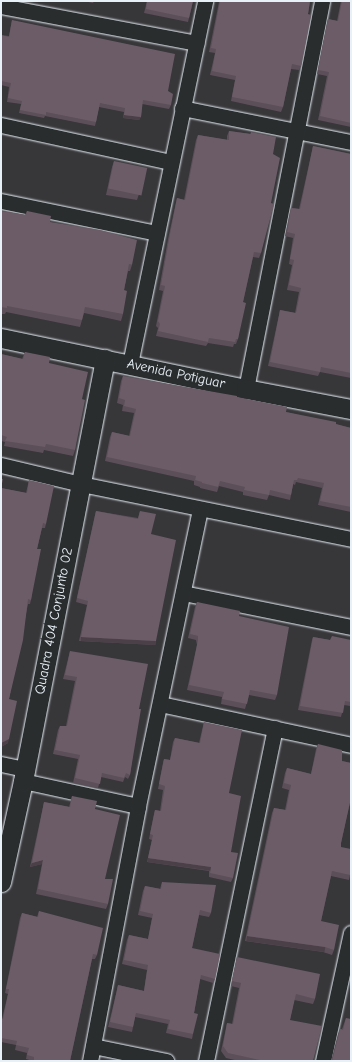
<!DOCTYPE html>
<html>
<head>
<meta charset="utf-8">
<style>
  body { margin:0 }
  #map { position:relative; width:352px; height:1062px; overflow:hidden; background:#373639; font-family:"Comic Neue",sans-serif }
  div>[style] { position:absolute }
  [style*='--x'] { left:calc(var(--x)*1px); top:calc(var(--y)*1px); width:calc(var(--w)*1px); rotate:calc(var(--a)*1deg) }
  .roads { filter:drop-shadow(0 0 1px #e8f1f8) drop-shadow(0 0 1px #e8f1f8) }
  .minor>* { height:15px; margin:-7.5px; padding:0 7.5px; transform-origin:7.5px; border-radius:7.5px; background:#2a2d2e }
  .tertiary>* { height:19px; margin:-9.5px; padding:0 9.5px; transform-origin:9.5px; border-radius:9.5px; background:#2a2d2e }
  .wall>* { inset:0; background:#5c4f59 }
  .shaded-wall>* { inset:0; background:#4b4048; transform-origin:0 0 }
  .building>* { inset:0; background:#6b5c67; transform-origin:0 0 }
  span { translate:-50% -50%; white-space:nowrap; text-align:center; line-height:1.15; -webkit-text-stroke:4px #2a2d2e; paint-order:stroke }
  .street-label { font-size:14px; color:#e8f1f8 }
  .frame { position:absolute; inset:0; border:2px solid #e8f1f8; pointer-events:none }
</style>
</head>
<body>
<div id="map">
  <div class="roads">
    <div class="minor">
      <i style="--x:1;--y:6;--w:199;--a:10.7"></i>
      <i style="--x:182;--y:108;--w:172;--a:11.4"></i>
      <i style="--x:1;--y:125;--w:174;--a:12.3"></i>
      <i style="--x:1;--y:201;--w:159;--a:11.6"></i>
      <i style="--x:130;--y:364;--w:371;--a:-78.3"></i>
      <i style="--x:246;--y:389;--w:395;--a:-78.9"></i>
      <i style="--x:1;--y:465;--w:82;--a:13.4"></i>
      <i style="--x:81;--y:484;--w:276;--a:11.5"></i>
      <i style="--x:183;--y:593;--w:171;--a:11.4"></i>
      <i style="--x:160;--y:704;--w:195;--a:12.1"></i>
      <i style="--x:1;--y:764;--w:24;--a:12"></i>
      <i style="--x:23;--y:781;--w:118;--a:12.3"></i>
      <i style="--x:93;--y:1046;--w:75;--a:11.6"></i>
      <i style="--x:90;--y:1061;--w:259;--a:-79.3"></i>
      <i style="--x:138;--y:806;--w:303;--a:-78.2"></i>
      <i style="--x:206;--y:1061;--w:340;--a:-78.3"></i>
      <i style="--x:323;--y:1061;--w:131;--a:-77.7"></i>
    </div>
    <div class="tertiary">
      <i style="--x:1;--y:338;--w:250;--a:11.8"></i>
      <i style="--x:246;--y:389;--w:107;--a:10.8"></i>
      <i style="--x:1;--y:882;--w:103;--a:-77.7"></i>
      <i style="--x:23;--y:781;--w:430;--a:-79"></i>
    </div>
  </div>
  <div class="wall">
    <i style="clip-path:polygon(83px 1px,94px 1px,93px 3px)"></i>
    <i style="clip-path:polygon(147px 1px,193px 1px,189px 18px,188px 22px,144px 13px)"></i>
    <i style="clip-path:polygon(215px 1px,310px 1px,308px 14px,301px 66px,299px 70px,291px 69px,283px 107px,281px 112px,231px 101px,235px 80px,210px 75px,215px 53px,209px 52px,219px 2px)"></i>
    <i style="clip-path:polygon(341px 1px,351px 1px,351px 127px,318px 120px,327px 76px,317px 74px,327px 23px,328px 19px,337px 21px)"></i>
    <i style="clip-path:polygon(12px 20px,168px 91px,171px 105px,169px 109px,142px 104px,141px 117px,139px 120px,123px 118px,124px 112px,99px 107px,96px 122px,95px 126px,45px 116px,44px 118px,19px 113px,21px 104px,7px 102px,9px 87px,1px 85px,1px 35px,9px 36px)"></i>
    <i style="clip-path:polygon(229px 131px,250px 134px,251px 132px,273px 154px,271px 203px,261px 253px,259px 258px,253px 257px,243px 302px,238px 339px,236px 344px,234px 344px,233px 347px,208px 343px,206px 346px,156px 336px,158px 328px,156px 326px,163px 291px,159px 290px,168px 239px,176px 202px,177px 198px,184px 200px,196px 140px,198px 135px,227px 140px,227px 136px)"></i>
    <i style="clip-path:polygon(313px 146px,351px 154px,351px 378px,320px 372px,318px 376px,268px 366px,279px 315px,280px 310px,295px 313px,299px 292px,287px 290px,292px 265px,289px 264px,293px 238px,285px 236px,290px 212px,291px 208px,299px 209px,312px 151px)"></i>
    <i style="clip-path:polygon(114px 161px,139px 194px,137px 200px,106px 195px,112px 167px)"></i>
    <i style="clip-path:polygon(1px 211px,25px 215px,27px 211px,50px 222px,132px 265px,130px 271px,128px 271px,124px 290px,123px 314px,121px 321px,84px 313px,80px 327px,6px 312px,5px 314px,1px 314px)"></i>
    <i style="clip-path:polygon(25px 352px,49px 363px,82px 399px,75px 450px,73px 456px,44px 450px,43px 453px,4px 446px,5px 442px,1px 441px,1px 354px,22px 359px)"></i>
    <i style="clip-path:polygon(123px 376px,237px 397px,286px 412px,351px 428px,351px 512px,318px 505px,322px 488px,296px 482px,295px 485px,293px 484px,291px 495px,290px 500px,269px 495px,267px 500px,243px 495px,243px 492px,219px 486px,217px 492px,200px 488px,200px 487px,194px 485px,194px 481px,105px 461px,110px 437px,112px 432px,129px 436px,134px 413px,122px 411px,123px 405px,117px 403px,121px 381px)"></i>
    <i style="clip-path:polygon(1px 479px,1px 488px,26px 493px,29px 480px,46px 524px,45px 528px,42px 528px,37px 549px,31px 600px,30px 604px,28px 604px,9px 699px,8px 743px,1px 747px)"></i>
    <i style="clip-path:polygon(96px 511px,138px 518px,140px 511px,151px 534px,156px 641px,155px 645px,79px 641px,87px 605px,76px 602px,95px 515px)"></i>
    <i style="clip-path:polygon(197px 602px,239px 616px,277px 695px,275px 700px,249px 695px,245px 709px,221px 704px,222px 697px,187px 690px,197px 645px,196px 640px,188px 638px,195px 607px)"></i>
    <i style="clip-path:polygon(313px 637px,330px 640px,351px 640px,351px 704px,350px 706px,344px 705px,341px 717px,298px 710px,312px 640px)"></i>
    <i style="clip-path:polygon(70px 651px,139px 709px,130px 775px,128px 779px,125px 777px,123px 782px,101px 777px,98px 788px,73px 783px,78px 759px,53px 754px,58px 730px,60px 726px,66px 726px,75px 681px,63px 679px)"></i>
    <i style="clip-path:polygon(204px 722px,229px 793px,231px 852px,233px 878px,231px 882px,209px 877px,209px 871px,147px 862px,152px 840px,149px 839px,154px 814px,155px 810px,160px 811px,163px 790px,158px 789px,163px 763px,164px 759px,170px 760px,173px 742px,175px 738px,199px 743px,203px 726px)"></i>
    <i style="clip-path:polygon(318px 744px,342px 761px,351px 763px,351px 803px,350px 802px,341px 843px,341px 847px,350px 875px,349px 880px,331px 876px,321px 921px,334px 950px,332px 955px,323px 952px,245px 941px,272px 813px,274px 808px,285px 810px,289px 790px,282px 788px,285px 773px,287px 768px,311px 774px,316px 749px)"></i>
    <i style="clip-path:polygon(72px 796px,95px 809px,105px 879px,108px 904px,106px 909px,36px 894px,42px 864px,30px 867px,43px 807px,44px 802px,69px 807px)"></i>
    <i style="clip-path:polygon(162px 882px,211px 913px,209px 917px,199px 915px,192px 948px,215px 979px,213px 983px,200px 979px,194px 1013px,193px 1034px,192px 1039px,166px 1033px,168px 1024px,135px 1017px,132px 1032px,108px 1027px,117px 990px,118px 985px,144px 991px,147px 970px,122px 964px,127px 940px,129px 935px,148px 939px,152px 918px,138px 915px,143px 891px,145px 886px,160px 889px)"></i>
    <i style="clip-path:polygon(39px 911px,97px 955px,95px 959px,92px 959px,70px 1061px,33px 1061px,26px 1059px,27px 1053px,15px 1050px,16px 1045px,1px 1042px,1px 1018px,2px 1019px,8px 994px,5px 993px,20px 918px,22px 913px,37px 917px)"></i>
    <i style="clip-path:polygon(237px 957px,315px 999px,313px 1004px,294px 1000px,290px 1020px,313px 1061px,239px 1061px,226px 1058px,221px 1051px,226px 1028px,227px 1023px,232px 1024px,239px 988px,231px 986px,236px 962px)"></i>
    <i style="clip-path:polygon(346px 1018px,351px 1061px,331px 1061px,338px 1034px,340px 1029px,342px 1029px)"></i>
  </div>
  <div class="shaded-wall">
    <i style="clip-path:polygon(124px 115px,141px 117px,139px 120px,123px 118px)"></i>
    <i style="left:81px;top:637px;width:75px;height:4px;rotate:3deg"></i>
    <i style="clip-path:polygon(9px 739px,8px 743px,1px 747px,1px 743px)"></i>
    <i style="left:148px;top:858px;width:64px;height:4px;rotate:8deg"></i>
    <i style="clip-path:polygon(43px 860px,42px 864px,30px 867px,32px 863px)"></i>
    <i style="left:247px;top:936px;width:79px;height:5px;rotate:8deg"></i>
  </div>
  <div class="building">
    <i style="clip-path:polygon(147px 1px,193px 1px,189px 18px,146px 9px)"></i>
    <i style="clip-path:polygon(220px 1px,310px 1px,308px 14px,311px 15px,301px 66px,292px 64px,283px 107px,232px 97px,236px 76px,212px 71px,216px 49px,211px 48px)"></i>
    <i style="clip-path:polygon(342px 1px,351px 1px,351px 123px,320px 116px,329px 72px,318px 70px,328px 19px,338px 21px)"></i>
    <i style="clip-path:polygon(12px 20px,175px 54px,168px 91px,173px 94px,171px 105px,143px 100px,141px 117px,124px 115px,125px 108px,100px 103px,96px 122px,46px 112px,46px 115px,20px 110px,22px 101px,8px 98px,11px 83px,1px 81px,1px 35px,9px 37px)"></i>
    <i style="clip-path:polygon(229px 131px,251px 134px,251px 132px,276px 137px,273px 154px,280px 158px,271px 203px,274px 204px,261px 253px,254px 252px,243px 302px,246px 303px,238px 339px,236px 339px,235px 342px,209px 338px,208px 342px,158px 331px,160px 324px,158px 321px,165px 286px,161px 285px,170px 234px,177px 198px,185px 200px,198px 135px,229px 140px)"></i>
    <i style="clip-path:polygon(313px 146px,351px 154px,351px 373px,321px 367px,320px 372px,270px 362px,280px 310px,296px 313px,301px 288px,289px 285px,294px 260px,290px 259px,295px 234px,287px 232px,291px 208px,300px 209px)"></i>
    <i style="left:114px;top:161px;width:34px;height:28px;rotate:12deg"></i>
    <i style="clip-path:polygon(1px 211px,26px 215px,27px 211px,51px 216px,50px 222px,100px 230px,137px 240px,132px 265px,129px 264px,124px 290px,127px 291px,123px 314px,85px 307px,82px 320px,7px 306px,7px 308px,1px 307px)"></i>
    <i style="clip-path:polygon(25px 352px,50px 357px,49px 363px,88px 372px,82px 399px,85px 400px,75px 450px,46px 444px,45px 447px,5px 441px,7px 437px,1px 435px,1px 354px,23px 359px)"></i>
    <i style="clip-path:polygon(123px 376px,237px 396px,237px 397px,287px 407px,286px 412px,336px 422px,336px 424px,351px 428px,351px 507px,320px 501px,324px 483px,298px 478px,297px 480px,294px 480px,291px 495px,270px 490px,269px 495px,244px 490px,245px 487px,220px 481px,218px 487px,202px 483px,202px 482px,195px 480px,196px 476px,107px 457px,112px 432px,130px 436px,136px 409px,124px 406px,125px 400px,119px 398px)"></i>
    <i style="clip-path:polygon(1px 479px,3px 479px,1px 488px,27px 493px,29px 480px,54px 486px,46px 524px,43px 523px,37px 549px,41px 549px,31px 600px,28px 599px,23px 640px,9px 699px,17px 701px,9px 739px,1px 743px)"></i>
    <i style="clip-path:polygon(96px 511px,138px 519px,140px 511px,156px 514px,151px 534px,176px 540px,156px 641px,81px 637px,88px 601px,77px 598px)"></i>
    <i style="clip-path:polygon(197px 602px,240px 611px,239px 616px,289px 627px,277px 695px,250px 690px,247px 704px,222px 699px,224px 692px,189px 685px,198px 640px,198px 636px,190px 634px)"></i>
    <i style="clip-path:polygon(332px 636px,351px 640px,351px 702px,345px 701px,343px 713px,300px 706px,313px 637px,330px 640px)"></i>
    <i style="clip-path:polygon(70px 651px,148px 664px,139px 709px,141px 709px,130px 775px,126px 773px,124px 778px,102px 773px,100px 784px,75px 778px,80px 755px,55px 750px,60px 726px,67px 726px,77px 677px,65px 675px)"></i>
    <i style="clip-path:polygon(204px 722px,242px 730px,229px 793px,241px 796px,231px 852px,238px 853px,233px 878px,210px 873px,211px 867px,148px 858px,153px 835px,150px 834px,155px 810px,161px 811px,165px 786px,159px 784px,164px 759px,170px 760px,175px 738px,200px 743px)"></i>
    <i style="clip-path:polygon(318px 744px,342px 750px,342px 761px,351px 763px,351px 798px,341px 843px,341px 847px,351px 849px,351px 872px,350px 875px,332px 871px,321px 921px,339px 925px,334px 950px,325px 947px,247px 936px,274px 808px,286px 810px,291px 785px,284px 783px,287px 768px,311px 774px)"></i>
    <i style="clip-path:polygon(72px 796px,97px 801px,95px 809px,120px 815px,105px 879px,113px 879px,108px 904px,38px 889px,43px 860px,32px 863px,44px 802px,70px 807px)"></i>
    <i style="clip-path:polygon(162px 882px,216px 885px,211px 913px,200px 910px,192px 948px,220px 954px,215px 979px,201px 975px,194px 1013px,198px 1014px,193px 1034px,168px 1029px,170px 1020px,136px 1013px,133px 1027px,110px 1022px,118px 985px,144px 991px,148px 965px,124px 960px,129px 935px,148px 939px,153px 914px,140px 911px,145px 886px,161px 889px)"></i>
    <i style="clip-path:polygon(39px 911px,103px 928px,97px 955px,93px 954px,70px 1061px,41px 1061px,34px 1060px,34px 1057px,27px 1055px,29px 1048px,16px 1045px,17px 1041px,1px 1038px,1px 1018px,3px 1019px,9px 989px,6px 989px,22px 913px,38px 917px)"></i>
    <i style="clip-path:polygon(237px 957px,320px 974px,315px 999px,296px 994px,290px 1020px,322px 1026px,313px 1061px,264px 1061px,228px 1053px,223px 1046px,227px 1023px,233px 1024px,241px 983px,232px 981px)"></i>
    <i style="clip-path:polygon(346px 1018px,351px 1019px,351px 1061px,332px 1061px,340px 1029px,343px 1030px)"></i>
  </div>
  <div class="street-label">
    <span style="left:176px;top:374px;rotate:12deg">Avenida Potiguar</span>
    <span style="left:54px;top:621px;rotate:-79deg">Quadra 404 Conjunto 02</span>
  </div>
  <div class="frame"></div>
</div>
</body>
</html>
